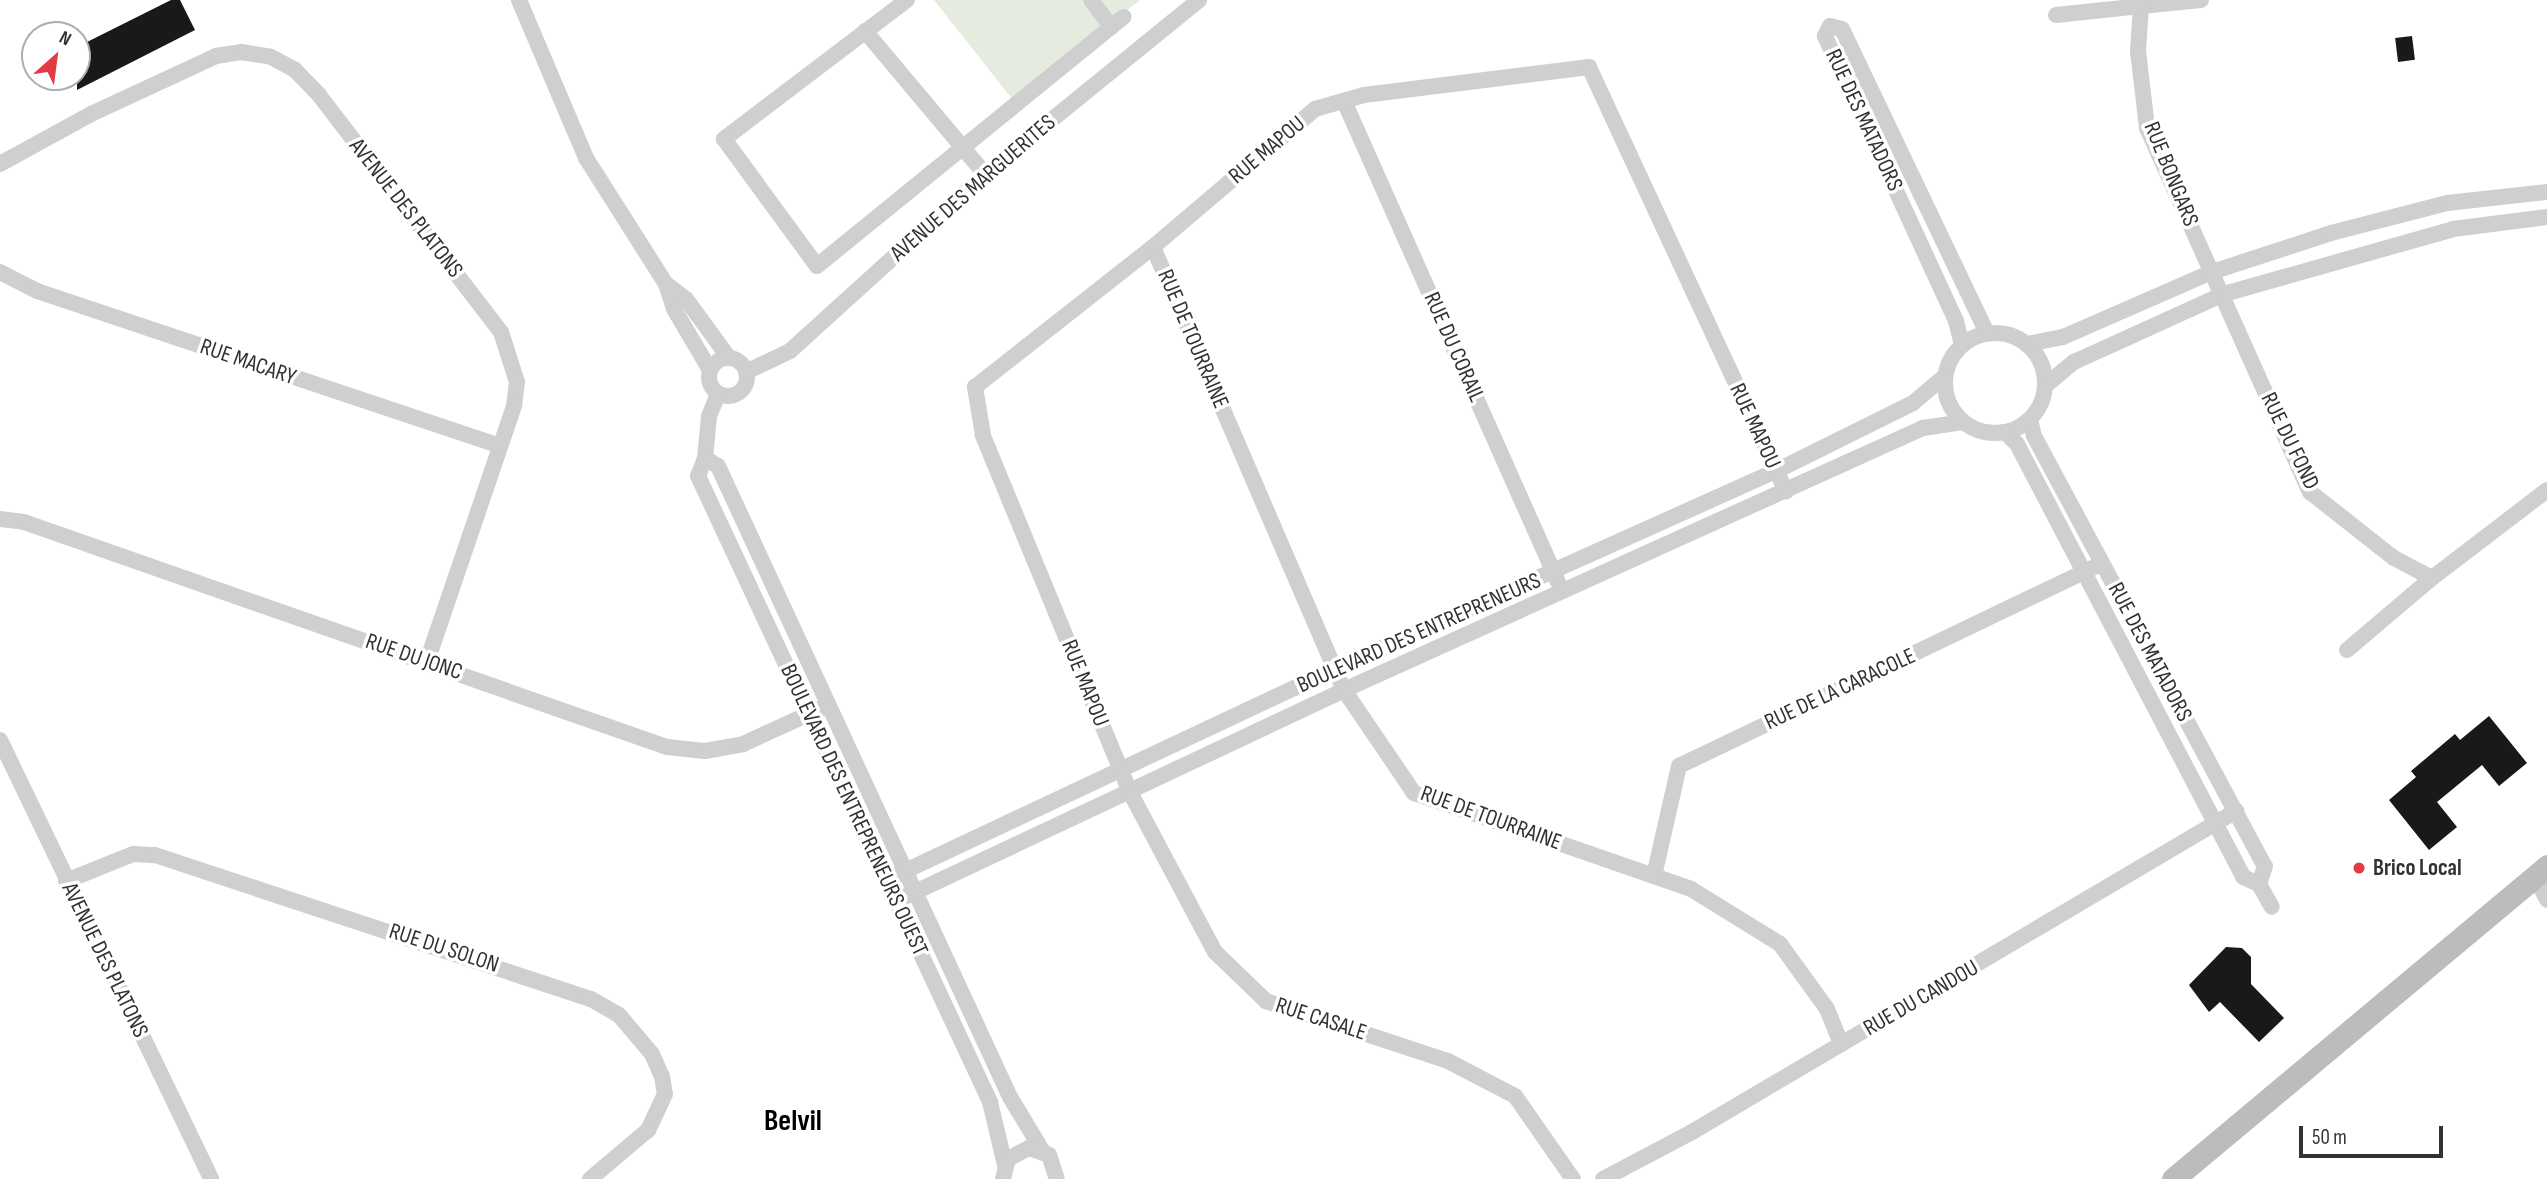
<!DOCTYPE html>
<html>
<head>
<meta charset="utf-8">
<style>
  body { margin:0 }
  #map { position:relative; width:2547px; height:1179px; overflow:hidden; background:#fff; font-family:"Sofia Sans Condensed",sans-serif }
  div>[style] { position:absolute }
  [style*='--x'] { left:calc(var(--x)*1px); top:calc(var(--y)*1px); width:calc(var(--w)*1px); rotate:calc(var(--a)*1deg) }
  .green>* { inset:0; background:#e5ebde }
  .building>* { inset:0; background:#191919; transform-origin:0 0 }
  .minor>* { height:16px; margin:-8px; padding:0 8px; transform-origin:8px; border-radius:8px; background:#cfcfcf }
  .minor>.ring { margin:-8px; padding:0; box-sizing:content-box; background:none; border:16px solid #cfcfcf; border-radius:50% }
  .secondary>* { height:23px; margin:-11.5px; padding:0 11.5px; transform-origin:11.5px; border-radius:11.5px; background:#bcbcbc }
  .dots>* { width:19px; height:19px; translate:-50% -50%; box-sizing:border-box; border:4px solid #fff; border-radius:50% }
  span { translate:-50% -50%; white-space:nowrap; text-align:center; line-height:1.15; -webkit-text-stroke:7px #fff; paint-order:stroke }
  .street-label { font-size:23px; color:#323232 }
  .poi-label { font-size:23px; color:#323232; font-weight:700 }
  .left { translate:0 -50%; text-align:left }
  .district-label { font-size:30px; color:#000; font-weight:700 }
  .north { position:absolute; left:21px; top:21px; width:70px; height:70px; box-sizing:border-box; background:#fff; border:2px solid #adadad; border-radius:50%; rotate:28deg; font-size:19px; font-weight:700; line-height:28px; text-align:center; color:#323232 }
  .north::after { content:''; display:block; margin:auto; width:24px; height:32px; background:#e23b43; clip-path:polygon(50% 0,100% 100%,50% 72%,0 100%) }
  .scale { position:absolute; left:2299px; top:1126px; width:144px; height:32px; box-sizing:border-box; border:4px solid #323232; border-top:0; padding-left:9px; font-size:21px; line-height:24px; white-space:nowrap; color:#323232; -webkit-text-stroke:5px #fff; paint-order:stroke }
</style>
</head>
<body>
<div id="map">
  <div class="green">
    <i style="clip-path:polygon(934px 0,1140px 0,1013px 100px)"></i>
  </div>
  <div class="building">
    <i style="clip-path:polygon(171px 0,180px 0,195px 30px,77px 90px,77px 47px)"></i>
    <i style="left:2412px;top:36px;width:24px;height:17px;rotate:83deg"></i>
    <i style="clip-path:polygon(2489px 716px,2527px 763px,2499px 786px,2482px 765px,2437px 802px,2457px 827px,2429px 850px,2389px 800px,2416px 777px,2411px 771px,2455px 734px,2460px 740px)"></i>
    <i style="clip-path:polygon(2226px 947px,2242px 948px,2251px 957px,2251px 984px,2284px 1018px,2259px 1042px,2220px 1002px,2209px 1012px,2189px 985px)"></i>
  </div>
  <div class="minor">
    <i style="--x:519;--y:0;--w:172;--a:67"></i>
    <i style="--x:586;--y:158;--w:149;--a:57.6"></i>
    <i style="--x:666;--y:284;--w:26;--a:72"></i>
    <i style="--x:674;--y:309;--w:71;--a:59.5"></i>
    <i style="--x:907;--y:0;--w:230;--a:142.8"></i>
    <i style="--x:724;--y:139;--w:157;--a:53.8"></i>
    <i style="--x:817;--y:266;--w:395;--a:-39.1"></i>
    <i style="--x:1091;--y:0;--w:34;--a:53"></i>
    <i style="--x:2201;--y:0;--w:60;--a:174.3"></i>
    <i style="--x:2141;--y:6;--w:45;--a:93.8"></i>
    <i style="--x:2138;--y:51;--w:78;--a:83.3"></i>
    <i style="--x:2147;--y:128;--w:399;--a:65.9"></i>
    <i style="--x:2310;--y:492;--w:107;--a:38.2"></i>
    <i style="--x:2394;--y:558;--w:43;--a:27.8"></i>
    <i style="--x:2432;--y:578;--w:145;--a:-37.4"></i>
    <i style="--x:2056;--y:15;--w:85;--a:-6"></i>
    <i style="--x:865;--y:31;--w:187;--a:50"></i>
    <i style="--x:1344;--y:101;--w:526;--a:66.02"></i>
    <i style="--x:0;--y:164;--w:104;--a:-28.8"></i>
    <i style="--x:91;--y:114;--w:138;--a:-24.9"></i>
    <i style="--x:216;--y:56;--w:25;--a:-9"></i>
    <i style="--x:241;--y:52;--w:30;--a:9"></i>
    <i style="--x:271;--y:57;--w:27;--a:28"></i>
    <i style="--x:295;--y:70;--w:35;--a:46"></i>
    <i style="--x:319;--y:95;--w:299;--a:52.5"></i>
    <i style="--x:501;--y:332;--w:52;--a:72.3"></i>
    <i style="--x:517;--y:382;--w:24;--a:97"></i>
    <i style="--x:514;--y:406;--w:269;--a:108.8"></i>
    <i style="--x:1153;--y:247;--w:482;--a:66.7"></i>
    <i style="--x:1344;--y:690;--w:125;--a:55.8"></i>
    <i style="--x:1414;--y:793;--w:293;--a:19.1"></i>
    <i style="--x:1691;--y:889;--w:105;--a:31.7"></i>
    <i style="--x:1780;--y:944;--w:80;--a:54.1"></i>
    <i style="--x:1827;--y:1009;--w:38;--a:68"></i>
    <i style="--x:0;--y:272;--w:42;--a:27.2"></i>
    <i style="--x:37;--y:291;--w:487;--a:18.5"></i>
    <i style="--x:666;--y:284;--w:25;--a:37"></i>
    <i style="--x:686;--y:299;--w:73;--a:53.9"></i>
    <i class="ring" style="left:1945px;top:333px;width:84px;height:84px"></i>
    <i style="--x:2027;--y:344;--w:37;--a:-11"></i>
    <i style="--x:2063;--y:337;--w:163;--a:-23.6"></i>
    <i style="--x:2212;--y:272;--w:125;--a:-18.1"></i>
    <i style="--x:2331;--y:233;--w:120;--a:-14.5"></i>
    <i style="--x:2447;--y:203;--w:101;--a:-6.3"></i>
    <i style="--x:1962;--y:345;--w:25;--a:-104"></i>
    <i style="--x:1956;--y:321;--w:314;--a:-114.7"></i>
    <i style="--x:1825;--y:36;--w:11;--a:-63"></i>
    <i style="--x:1830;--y:26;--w:12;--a:14"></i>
    <i style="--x:1842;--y:29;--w:337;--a:64.5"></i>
    <i class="ring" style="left:709px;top:358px;width:22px;height:22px"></i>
    <i style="--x:746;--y:372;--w:49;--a:-25.5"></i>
    <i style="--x:790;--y:351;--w:263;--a:-42.2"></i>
    <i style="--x:985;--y:174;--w:276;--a:-39.1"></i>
    <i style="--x:2045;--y:386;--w:38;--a:-40"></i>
    <i style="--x:2074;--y:362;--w:165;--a:-24.4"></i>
    <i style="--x:2224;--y:294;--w:238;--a:-15.8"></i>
    <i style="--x:2453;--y:229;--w:95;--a:-7.3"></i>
    <i style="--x:718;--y:394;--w:24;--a:112"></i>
    <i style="--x:709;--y:416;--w:42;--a:95.4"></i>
    <i style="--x:705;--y:458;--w:19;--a:111"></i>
    <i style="--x:698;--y:476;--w:691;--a:64.99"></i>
    <i style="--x:990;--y:1102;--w:65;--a:76.6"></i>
    <i style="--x:2030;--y:419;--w:17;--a:77"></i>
    <i style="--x:2034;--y:436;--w:488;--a:61.8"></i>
    <i style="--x:2265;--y:866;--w:19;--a:108"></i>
    <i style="--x:2259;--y:884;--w:26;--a:61"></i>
    <i style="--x:2005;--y:432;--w:17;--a:45"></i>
    <i style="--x:2017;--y:444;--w:488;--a:62.4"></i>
    <i style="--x:2243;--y:877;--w:17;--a:24"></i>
    <i style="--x:705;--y:458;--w:15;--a:32"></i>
    <i style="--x:718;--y:466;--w:695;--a:65.17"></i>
    <i style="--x:1010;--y:1097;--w:62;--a:58.9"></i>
    <i style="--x:0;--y:519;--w:24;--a:7"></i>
    <i style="--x:24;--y:522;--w:681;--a:19.29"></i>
    <i style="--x:667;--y:747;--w:38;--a:6"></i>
    <i style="--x:705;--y:751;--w:39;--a:-10"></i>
    <i style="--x:743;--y:744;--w:91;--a:-24.6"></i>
    <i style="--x:2347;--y:650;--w:111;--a:-40.3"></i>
    <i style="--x:0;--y:740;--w:487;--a:64.3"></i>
    <i style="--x:1654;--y:876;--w:113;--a:-77.2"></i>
    <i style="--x:1679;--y:766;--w:469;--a:-25.6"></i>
    <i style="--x:2535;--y:877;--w:26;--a:62"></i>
    <i style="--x:886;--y:880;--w:496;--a:-25.2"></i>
    <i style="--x:1335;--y:669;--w:483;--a:-24.2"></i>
    <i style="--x:1776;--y:471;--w:153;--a:-26.4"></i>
    <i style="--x:1913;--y:403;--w:42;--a:-40.2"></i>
    <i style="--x:66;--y:881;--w:72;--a:-21.9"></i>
    <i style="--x:133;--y:854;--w:22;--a:3"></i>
    <i style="--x:155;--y:855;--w:459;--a:18.3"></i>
    <i style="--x:591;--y:999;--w:32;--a:30"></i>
    <i style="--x:619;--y:1015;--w:51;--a:49.8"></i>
    <i style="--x:652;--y:1054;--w:24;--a:66"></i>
    <i style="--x:662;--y:1076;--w:18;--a:81"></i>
    <i style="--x:665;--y:1094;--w:40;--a:115"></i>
    <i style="--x:648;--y:1130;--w:76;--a:139.8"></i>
    <i style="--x:896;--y:901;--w:495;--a:-25.2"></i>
    <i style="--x:1344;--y:690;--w:636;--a:-24.35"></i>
    <i style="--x:1923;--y:428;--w:40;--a:-8.5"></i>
    <i style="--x:1003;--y:1179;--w:21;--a:-76"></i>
    <i style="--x:1008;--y:1159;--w:24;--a:-28"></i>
    <i style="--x:1029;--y:1148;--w:21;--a:19"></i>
    <i style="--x:1049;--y:1155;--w:25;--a:72"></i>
    <i style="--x:1573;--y:1179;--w:101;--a:-124.9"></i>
    <i style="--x:1515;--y:1096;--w:76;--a:-152.4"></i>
    <i style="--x:1448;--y:1061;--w:192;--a:-161.8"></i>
    <i style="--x:1266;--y:1001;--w:71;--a:-136.1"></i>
    <i style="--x:1215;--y:952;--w:183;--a:-118"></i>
    <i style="--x:1129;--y:790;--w:384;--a:-112.4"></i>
    <i style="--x:983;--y:435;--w:49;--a:-99.5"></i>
    <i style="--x:975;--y:387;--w:226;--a:-38.2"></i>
    <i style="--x:1153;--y:247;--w:213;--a:-40.4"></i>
    <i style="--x:1315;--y:109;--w:51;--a:-15.9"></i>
    <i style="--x:1364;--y:95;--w:227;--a:-7.1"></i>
    <i style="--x:1589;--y:67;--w:468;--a:65.1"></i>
    <i style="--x:1603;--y:1179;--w:101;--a:-27.8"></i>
    <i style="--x:1692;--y:1132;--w:632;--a:-30.54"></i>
  </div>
  <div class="secondary">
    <i style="--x:2173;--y:1179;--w:488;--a:-39.9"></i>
  </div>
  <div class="dots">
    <i style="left:2359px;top:868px;background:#e23b43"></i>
  </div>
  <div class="street-label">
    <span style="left:1864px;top:120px;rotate:65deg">RUE DES MATADORS</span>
    <span style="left:1267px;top:150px;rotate:-40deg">RUE MAPOU</span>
    <span style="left:2171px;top:174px;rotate:68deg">RUE BONGARS</span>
    <span style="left:973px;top:188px;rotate:-41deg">AVENUE DES MARGUERITES</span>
    <span style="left:406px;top:208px;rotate:52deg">AVENUE DES PLATONS</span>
    <span style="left:1193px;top:339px;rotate:67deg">RUE DE TOURRAINE</span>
    <span style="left:1454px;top:347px;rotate:66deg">RUE DU CORAIL</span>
    <span style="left:248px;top:362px;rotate:19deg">RUE MACARY</span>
    <span style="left:1755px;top:426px;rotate:65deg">RUE MAPOU</span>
    <span style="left:2290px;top:441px;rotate:64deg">RUE DU FOND</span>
    <span style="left:1419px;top:633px;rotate:-24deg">BOULEVARD DES ENTREPRENEURS</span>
    <span style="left:2150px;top:652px;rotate:62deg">RUE DES MATADORS</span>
    <span style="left:414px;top:657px;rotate:19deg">RUE DU JONC</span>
    <span style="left:1085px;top:683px;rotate:68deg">RUE MAPOU</span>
    <span style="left:1840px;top:689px;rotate:-25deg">RUE DE LA CARACOLE</span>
    <span style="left:854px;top:810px;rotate:65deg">BOULEVARD DES ENTREPRENEURS OUEST</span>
    <span style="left:1491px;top:818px;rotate:20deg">RUE DE TOURRAINE</span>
    <span style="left:444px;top:948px;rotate:18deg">RUE DU SOLON</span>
    <span style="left:105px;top:960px;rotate:64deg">AVENUE DES PLATONS</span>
    <span style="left:1921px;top:998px;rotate:-30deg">RUE DU CANDOU</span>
    <span style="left:1321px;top:1019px;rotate:18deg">RUE CASALE</span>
  </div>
  <div class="poi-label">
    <span class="left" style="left:2373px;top:868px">Brico Local</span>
  </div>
  <div class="district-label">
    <span style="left:793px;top:1121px">Belvil</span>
  </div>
  <div class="north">N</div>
  <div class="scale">50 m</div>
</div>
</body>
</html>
